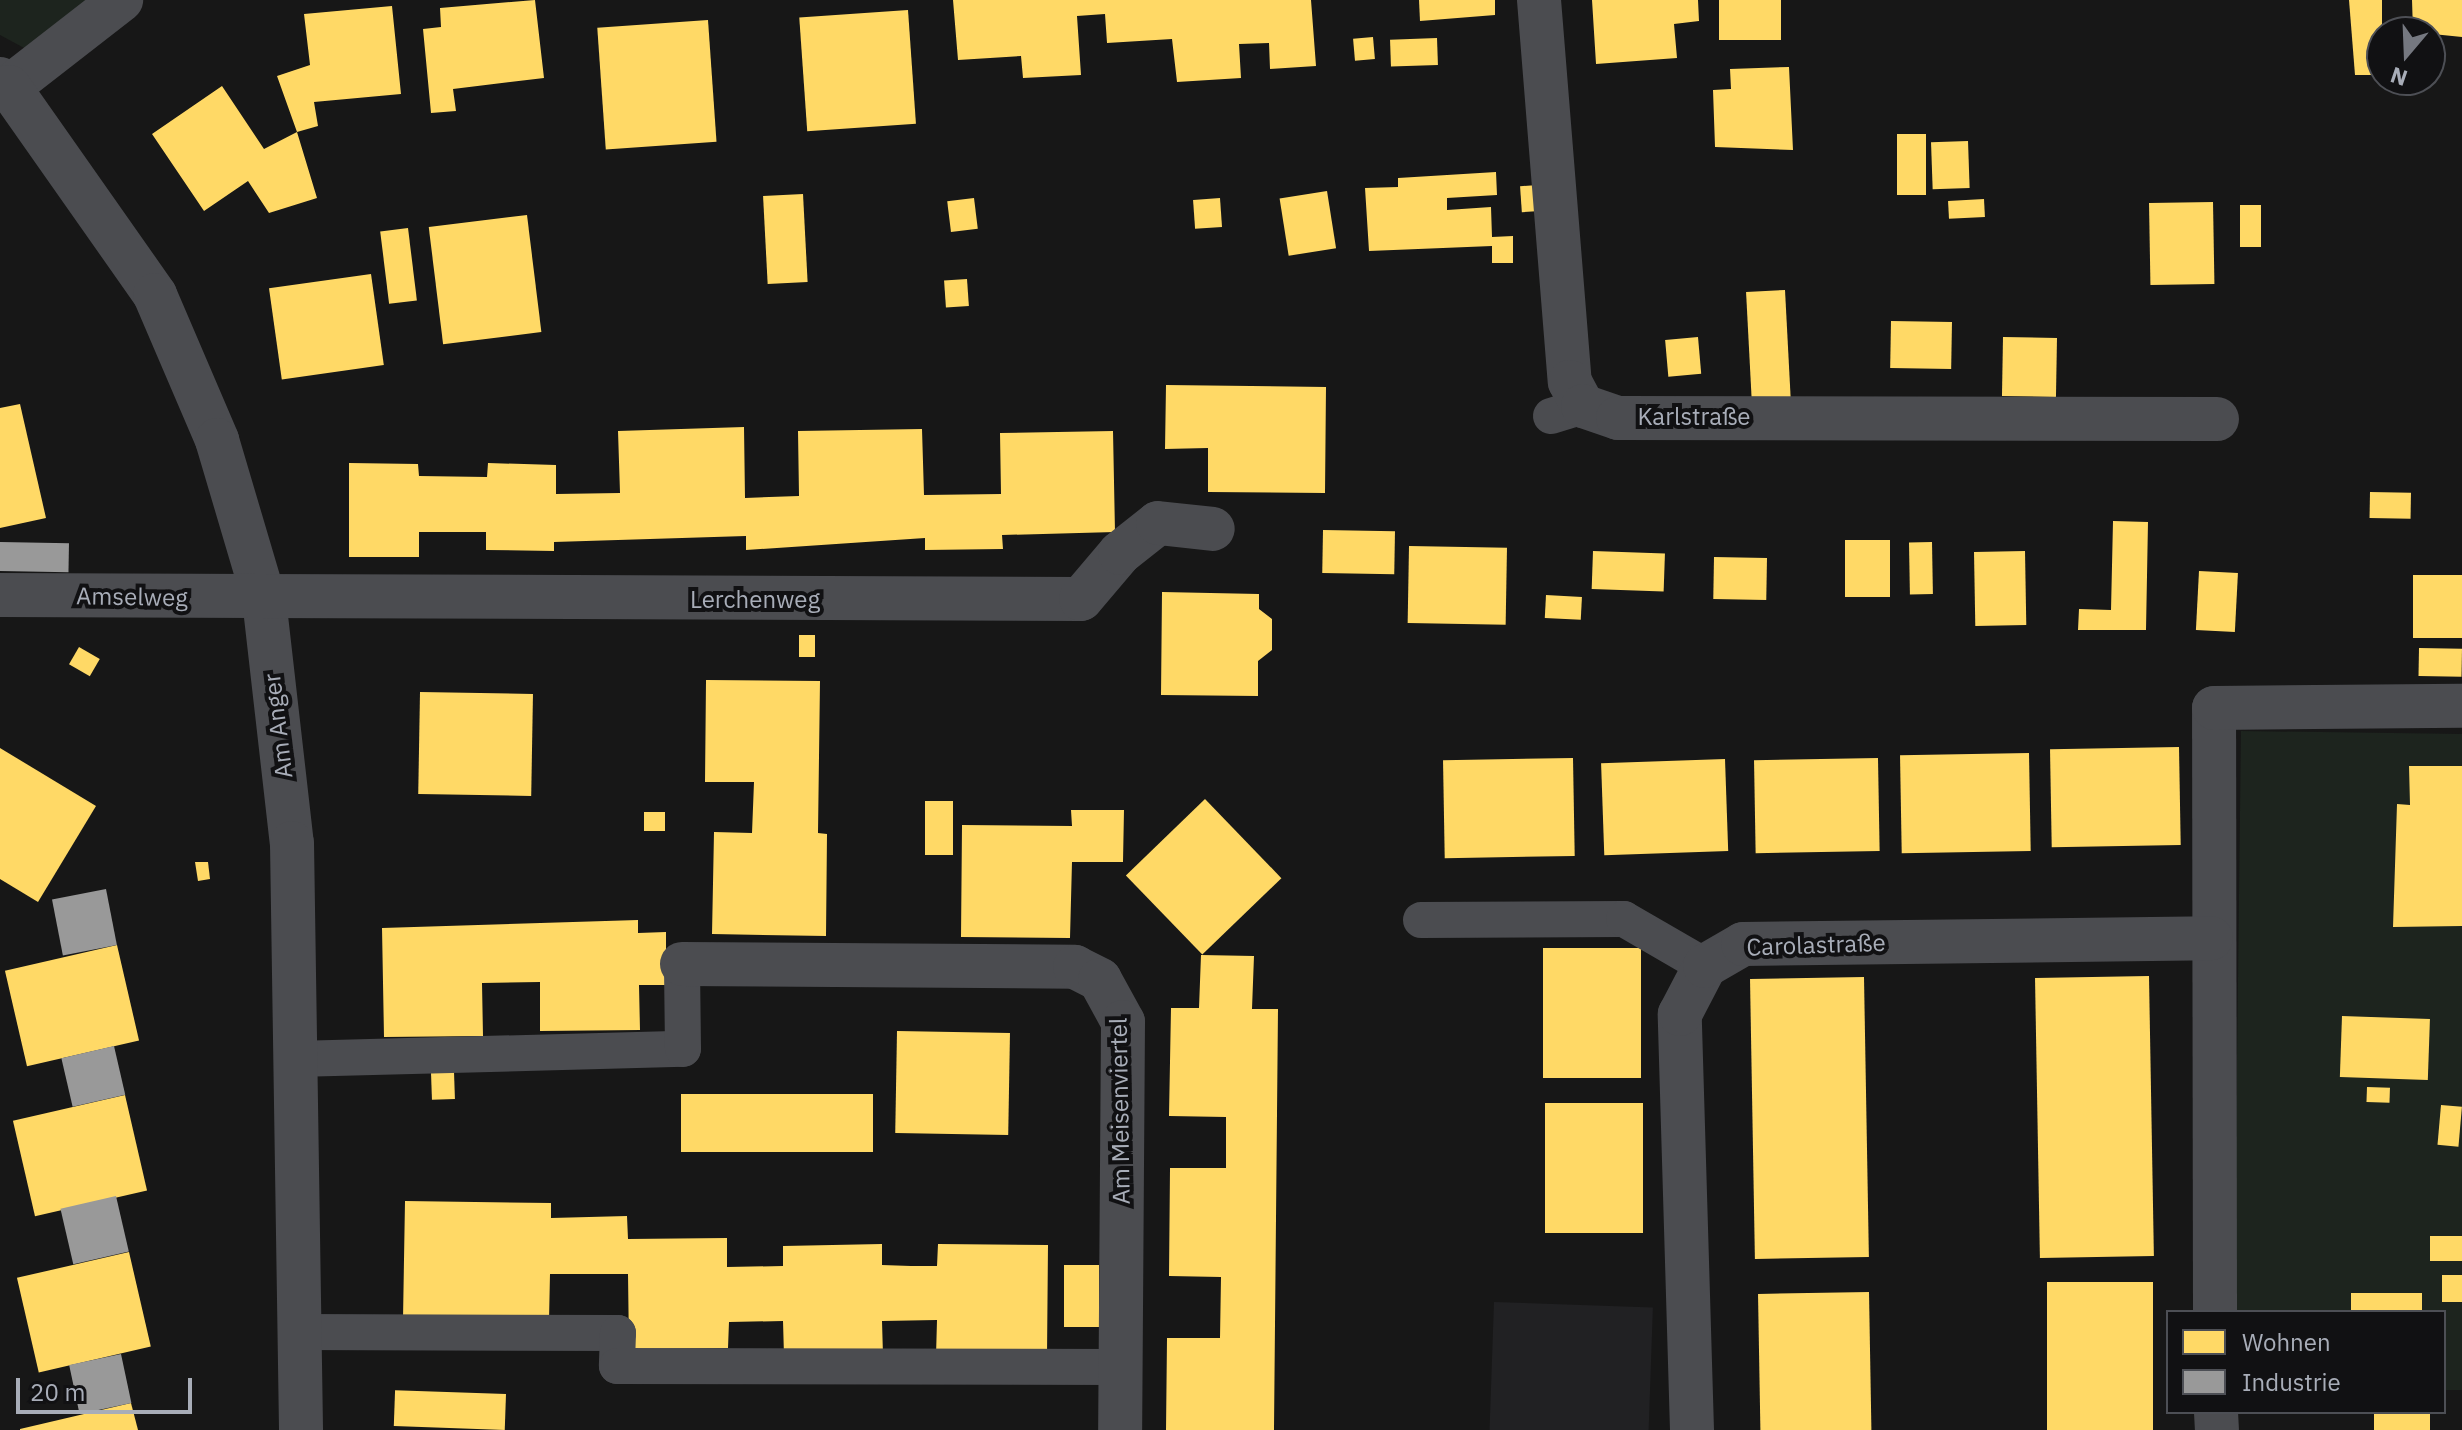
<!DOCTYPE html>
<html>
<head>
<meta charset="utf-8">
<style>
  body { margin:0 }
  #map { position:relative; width:2462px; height:1430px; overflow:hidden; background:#171717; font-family:"IBM Plex Sans",sans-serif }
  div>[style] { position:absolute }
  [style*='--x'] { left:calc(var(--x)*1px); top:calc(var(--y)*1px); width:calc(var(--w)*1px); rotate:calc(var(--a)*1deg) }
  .built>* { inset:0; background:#212123; transform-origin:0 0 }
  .green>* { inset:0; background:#1d241e }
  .homes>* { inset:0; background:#ffd966; transform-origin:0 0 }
  .industry>* { inset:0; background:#999; transform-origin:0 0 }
  .lane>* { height:36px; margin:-18px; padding:0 18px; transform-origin:18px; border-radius:18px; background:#4b4c50 }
  .street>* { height:44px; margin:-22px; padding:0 22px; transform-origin:22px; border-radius:22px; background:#4b4c50 }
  span { translate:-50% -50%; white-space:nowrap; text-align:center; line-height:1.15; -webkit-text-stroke:8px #111113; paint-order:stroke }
  .street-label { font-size:24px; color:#a8adb8 }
  .legend { position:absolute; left:2166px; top:1310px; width:280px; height:104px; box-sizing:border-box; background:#111113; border:2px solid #4d4f55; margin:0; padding:10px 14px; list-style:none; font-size:24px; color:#a8adb8 }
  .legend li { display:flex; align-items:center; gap:16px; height:40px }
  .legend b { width:40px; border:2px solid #4d4f55 }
  .north { position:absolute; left:2366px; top:16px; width:80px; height:80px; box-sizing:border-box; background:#111113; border:2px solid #4d4f55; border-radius:50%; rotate:199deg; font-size:22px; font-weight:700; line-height:32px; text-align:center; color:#a8adb8 }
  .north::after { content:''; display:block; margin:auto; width:28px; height:36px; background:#757880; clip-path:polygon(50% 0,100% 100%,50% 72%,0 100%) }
  .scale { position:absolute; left:16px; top:1378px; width:176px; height:36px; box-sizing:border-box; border:4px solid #a8adb8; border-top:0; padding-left:10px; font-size:24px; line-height:28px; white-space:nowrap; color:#a8adb8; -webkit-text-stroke:6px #111113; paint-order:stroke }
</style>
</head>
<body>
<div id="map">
  <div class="built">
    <i style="left:1494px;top:1302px;width:159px;height:128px;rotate:2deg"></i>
  </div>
  <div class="green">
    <i style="clip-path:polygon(0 0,109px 0,26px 49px,0 35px)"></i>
    <i style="clip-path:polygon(2241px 731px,2462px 734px,2462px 1390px,2444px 1390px,2444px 1312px,2234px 1312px)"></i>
  </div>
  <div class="homes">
    <i style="clip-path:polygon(535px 0,544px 78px,453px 89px,456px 111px,431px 113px,423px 29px,441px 27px,440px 8px)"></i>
    <i style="clip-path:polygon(953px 0,1311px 0,1316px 66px,1270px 69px,1269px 43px,1239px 44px,1241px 78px,1177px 82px,1172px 39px,1107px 43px,1105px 14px,1077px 16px,1081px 75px,1023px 78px,1021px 56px,958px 60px)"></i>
    <i style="clip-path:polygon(1419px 0,1495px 0,1495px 15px,1420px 21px)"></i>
    <i style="clip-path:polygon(1592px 0,1698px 0,1699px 21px,1674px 24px,1677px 58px,1596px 64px)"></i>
    <i style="left:1719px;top:0;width:62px;height:40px"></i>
    <i style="clip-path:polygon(2349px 0,2382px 0,2382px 75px,2355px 75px)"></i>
    <i style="clip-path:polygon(2412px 0,2462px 0,2462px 37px,2413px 32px)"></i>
    <i style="clip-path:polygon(392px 6px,401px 94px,314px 102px,318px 126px,297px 132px,277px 76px,310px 65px,304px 14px)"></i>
    <i style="left:908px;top:10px;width:114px;height:109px;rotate:86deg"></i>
    <i style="left:708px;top:20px;width:122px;height:111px;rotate:86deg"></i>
    <i style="left:1373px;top:37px;width:22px;height:20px;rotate:85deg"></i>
    <i style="left:1437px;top:38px;width:27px;height:47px;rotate:88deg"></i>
    <i style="clip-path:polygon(1789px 67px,1793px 150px,1715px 147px,1713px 90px,1731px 89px,1730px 69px)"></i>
    <i style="clip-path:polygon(222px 86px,264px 149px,297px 132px,317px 198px,269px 213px,248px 181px,204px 211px,152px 134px)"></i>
    <i style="left:1897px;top:134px;width:29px;height:61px"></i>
    <i style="left:1968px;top:141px;width:47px;height:37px;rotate:88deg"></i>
    <i style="clip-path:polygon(1496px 172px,1497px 195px,1447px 198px,1447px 210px,1491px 207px,1492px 237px,1513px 236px,1513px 263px,1492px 263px,1492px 246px,1369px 251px,1365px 188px,1398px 187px,1398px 178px)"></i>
    <i style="left:1538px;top:185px;width:26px;height:18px;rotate:86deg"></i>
    <i style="left:1327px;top:191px;width:58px;height:48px;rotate:81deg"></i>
    <i style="left:803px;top:194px;width:88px;height:40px;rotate:87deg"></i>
    <i style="left:974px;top:198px;width:31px;height:27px;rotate:83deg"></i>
    <i style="left:1220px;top:198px;width:29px;height:27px;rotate:86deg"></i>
    <i style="left:1984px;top:199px;width:18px;height:36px;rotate:87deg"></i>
    <i style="left:2213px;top:202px;width:82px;height:64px;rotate:89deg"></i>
    <i style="left:2240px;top:205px;width:21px;height:42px"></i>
    <i style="left:527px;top:215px;width:118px;height:99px;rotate:83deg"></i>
    <i style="left:408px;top:228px;width:73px;height:28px;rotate:83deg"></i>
    <i style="left:371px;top:274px;width:92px;height:103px;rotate:82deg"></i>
    <i style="left:967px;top:279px;width:27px;height:23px;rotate:86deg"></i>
    <i style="left:1785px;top:290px;width:109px;height:39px;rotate:87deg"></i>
    <i style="left:1891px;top:321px;width:61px;height:47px;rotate:1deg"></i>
    <i style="left:1698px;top:337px;width:37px;height:33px;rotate:85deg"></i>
    <i style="left:2003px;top:337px;width:54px;height:59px;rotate:1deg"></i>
    <i style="clip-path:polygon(1166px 385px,1326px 387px,1325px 493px,1208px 492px,1208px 448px,1165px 449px)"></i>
    <i style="clip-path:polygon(20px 404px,46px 518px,0 528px,0 408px)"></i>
    <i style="clip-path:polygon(744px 427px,745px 498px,799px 496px,798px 431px,922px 429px,924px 495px,1001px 494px,1000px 433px,1113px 431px,1115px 532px,1002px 535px,1003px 549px,925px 550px,925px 538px,746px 550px,746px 536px,554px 542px,554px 551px,486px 550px,486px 532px,419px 532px,419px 557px,349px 557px,349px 463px,418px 464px,419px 476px,487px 477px,488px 463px,556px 465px,556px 494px,620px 493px,618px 431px)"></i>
    <i style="left:2370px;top:492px;width:41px;height:26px;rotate:1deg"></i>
    <i style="clip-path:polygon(2113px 521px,2148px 522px,2146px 630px,2078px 630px,2079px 609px,2111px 610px)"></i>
    <i style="left:1323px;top:530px;width:72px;height:43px;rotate:1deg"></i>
    <i style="left:1845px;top:540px;width:45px;height:57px"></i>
    <i style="left:1932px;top:542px;width:52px;height:23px;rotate:89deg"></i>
    <i style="left:1409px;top:546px;width:98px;height:77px;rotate:1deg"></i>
    <i style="left:1593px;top:551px;width:72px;height:38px;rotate:2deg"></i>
    <i style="left:2025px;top:551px;width:74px;height:51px;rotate:89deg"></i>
    <i style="left:1714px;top:557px;width:53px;height:42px;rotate:1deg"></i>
    <i style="left:2199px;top:571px;width:39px;height:59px;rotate:3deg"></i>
    <i style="left:2413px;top:575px;width:49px;height:63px"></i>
    <i style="clip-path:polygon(1162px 592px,1259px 594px,1259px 609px,1272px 619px,1272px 650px,1258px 661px,1258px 696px,1161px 695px)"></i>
    <i style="left:1546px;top:595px;width:36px;height:23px;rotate:3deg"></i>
    <i style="left:799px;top:635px;width:16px;height:22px"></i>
    <i style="left:79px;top:647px;width:24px;height:20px;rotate:30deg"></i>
    <i style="left:2419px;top:648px;width:43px;height:28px;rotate:1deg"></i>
    <i style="clip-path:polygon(706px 680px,820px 681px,818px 833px,827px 834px,826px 936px,712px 934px,714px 832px,752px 833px,754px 782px,705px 782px)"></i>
    <i style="left:420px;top:692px;width:113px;height:102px;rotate:1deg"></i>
    <i style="left:2179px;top:747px;width:98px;height:129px;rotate:89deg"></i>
    <i style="clip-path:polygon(0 748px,96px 806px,38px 902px,0 879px)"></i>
    <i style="left:2029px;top:753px;width:98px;height:129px;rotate:89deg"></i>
    <i style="left:1573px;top:758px;width:98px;height:130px;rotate:89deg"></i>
    <i style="left:1878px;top:758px;width:93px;height:124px;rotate:89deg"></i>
    <i style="left:1725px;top:759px;width:92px;height:124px;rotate:88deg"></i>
    <i style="clip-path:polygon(2409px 766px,2462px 766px,2462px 926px,2393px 927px,2397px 804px,2410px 805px)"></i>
    <i style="left:1205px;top:799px;width:110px;height:110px;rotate:46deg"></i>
    <i style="left:925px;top:801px;width:28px;height:54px"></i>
    <i style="clip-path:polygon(1071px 810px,1124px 810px,1123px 862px,1072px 862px,1070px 938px,961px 937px,962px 825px,1072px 826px)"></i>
    <i style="left:644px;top:812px;width:21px;height:19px"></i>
    <i style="clip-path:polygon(195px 862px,208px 862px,210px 879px,198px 881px)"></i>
    <i style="clip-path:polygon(638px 920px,638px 933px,666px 932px,666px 985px,639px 985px,640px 1030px,540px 1031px,540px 982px,482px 983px,483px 1036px,384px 1037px,382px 928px)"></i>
    <i style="left:117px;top:945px;width:98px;height:115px;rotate:77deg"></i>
    <i style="left:1641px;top:948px;width:130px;height:98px;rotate:90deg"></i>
    <i style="clip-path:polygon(1201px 955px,1254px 956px,1252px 1009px,1278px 1009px,1274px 1430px,1166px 1430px,1167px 1338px,1220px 1338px,1221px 1277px,1169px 1276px,1170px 1168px,1226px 1168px,1226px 1117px,1169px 1116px,1171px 1008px,1199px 1008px)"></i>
    <i style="left:2149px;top:976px;width:280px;height:114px;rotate:89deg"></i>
    <i style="left:1864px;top:977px;width:280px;height:114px;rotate:89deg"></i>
    <i style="left:2342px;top:1016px;width:88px;height:61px;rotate:2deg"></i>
    <i style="left:897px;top:1031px;width:113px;height:102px;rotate:1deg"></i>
    <i style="left:454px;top:1072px;width:27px;height:23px;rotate:88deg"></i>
    <i style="left:2367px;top:1087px;width:23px;height:15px;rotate:2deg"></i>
    <i style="left:681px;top:1094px;width:192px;height:58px"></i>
    <i style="left:125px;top:1095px;width:98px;height:115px;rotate:77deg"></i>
    <i style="left:1545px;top:1103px;width:98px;height:130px"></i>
    <i style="left:2441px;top:1105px;width:21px;height:40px;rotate:5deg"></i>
    <i style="clip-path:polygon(405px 1201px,551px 1203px,551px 1218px,627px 1216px,628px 1239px,727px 1238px,727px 1267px,783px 1266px,783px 1246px,882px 1244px,882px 1265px,911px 1266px,937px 1266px,938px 1244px,1048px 1245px,1047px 1357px,936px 1356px,937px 1320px,882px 1321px,883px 1355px,784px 1356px,783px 1321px,729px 1322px,728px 1348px,629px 1349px,628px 1274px,550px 1274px,549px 1321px,403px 1319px)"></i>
    <i style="left:2462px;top:1236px;width:25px;height:32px;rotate:90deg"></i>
    <i style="left:129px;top:1252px;width:97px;height:115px;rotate:77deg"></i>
    <i style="left:1064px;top:1265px;width:35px;height:62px"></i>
    <i style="left:2442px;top:1275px;width:20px;height:27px"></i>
    <i style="left:2153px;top:1282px;width:148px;height:106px;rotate:90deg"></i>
    <i style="left:1869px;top:1292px;width:138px;height:111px;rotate:89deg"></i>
    <i style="left:2422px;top:1293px;width:19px;height:71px;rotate:90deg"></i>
    <i style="left:506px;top:1394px;width:36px;height:111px;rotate:92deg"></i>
    <i style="clip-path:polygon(131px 1403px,138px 1430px,20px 1430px,20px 1429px)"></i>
    <i style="left:2374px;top:1412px;width:56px;height:18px"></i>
  </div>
  <div class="industry">
    <i style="left:0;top:542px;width:69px;height:29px;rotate:1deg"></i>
    <i style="left:106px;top:889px;width:57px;height:55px;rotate:79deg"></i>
    <i style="left:114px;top:1046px;width:50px;height:54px;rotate:77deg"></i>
    <i style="left:116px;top:1196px;width:57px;height:57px;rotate:77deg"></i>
    <i style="left:121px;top:1354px;width:50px;height:53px;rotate:78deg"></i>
  </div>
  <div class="lane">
    <i style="--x:1551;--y:416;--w:34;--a:-17"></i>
    <i style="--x:1421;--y:920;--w:203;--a:-0.3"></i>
    <i style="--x:1624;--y:919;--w:94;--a:30.1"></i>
    <i style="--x:295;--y:1059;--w:388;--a:-1.5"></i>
    <i style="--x:683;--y:1049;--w:85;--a:-90.7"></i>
    <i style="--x:299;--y:1332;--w:319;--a:0.2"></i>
    <i style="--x:618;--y:1333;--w:33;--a:92"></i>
    <i style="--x:617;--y:1366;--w:504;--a:0.11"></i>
  </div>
  <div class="street">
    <i style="--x:1539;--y:0;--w:383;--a:85.4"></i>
    <i style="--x:1570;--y:382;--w:27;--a:62"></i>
    <i style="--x:1583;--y:406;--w:37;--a:19"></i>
    <i style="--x:1618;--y:418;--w:599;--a:0.1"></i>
    <i style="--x:0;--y:79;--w:12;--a:42"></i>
    <i style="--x:9;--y:87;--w:142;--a:-37.8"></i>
    <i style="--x:9;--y:87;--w:254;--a:54.9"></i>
    <i style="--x:155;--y:295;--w:158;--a:66.8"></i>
    <i style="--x:217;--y:440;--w:166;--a:73.5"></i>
    <i style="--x:264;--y:599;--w:246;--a:83.5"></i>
    <i style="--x:292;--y:843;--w:587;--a:89.12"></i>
    <i style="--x:0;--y:595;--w:1081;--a:0.21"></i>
    <i style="--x:1081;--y:599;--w:60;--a:-49.7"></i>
    <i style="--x:1120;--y:553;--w:48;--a:-38.3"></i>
    <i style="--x:1158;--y:523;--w:55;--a:6.2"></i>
    <i style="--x:682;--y:964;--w:393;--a:0.4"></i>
    <i style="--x:1075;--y:967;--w:28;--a:27"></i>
    <i style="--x:1100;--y:980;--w:48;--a:61.3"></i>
    <i style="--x:1123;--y:1022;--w:408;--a:90.4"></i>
    <i style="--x:2215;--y:1312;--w:604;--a:-90.09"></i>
    <i style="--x:2214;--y:708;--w:248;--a:-0.5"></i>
    <i style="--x:2216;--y:1412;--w:18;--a:87"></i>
    <i style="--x:1692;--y:1430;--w:416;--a:-91.7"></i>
    <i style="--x:1680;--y:1014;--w:54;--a:-62.5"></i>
    <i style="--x:1705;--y:966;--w:44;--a:-30.1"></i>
    <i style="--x:1743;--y:944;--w:468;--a:-0.7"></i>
  </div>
  <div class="street-label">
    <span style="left:1694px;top:417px">Karlstraße</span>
    <span style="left:132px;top:597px;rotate:1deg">Amselweg</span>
    <span style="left:755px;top:600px">Lerchenweg</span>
    <span style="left:278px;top:726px;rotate:-97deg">Am Anger</span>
    <span style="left:1816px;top:945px;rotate:-2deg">Carolastraße</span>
    <span style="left:1120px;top:1111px;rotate:-91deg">Am Meisenviertel</span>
  </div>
  <ul class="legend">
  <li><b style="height:22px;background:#ffd966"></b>Wohnen</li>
  <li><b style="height:22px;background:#999"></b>Industrie</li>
  </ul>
  <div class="north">N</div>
  <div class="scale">20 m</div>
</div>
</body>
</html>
